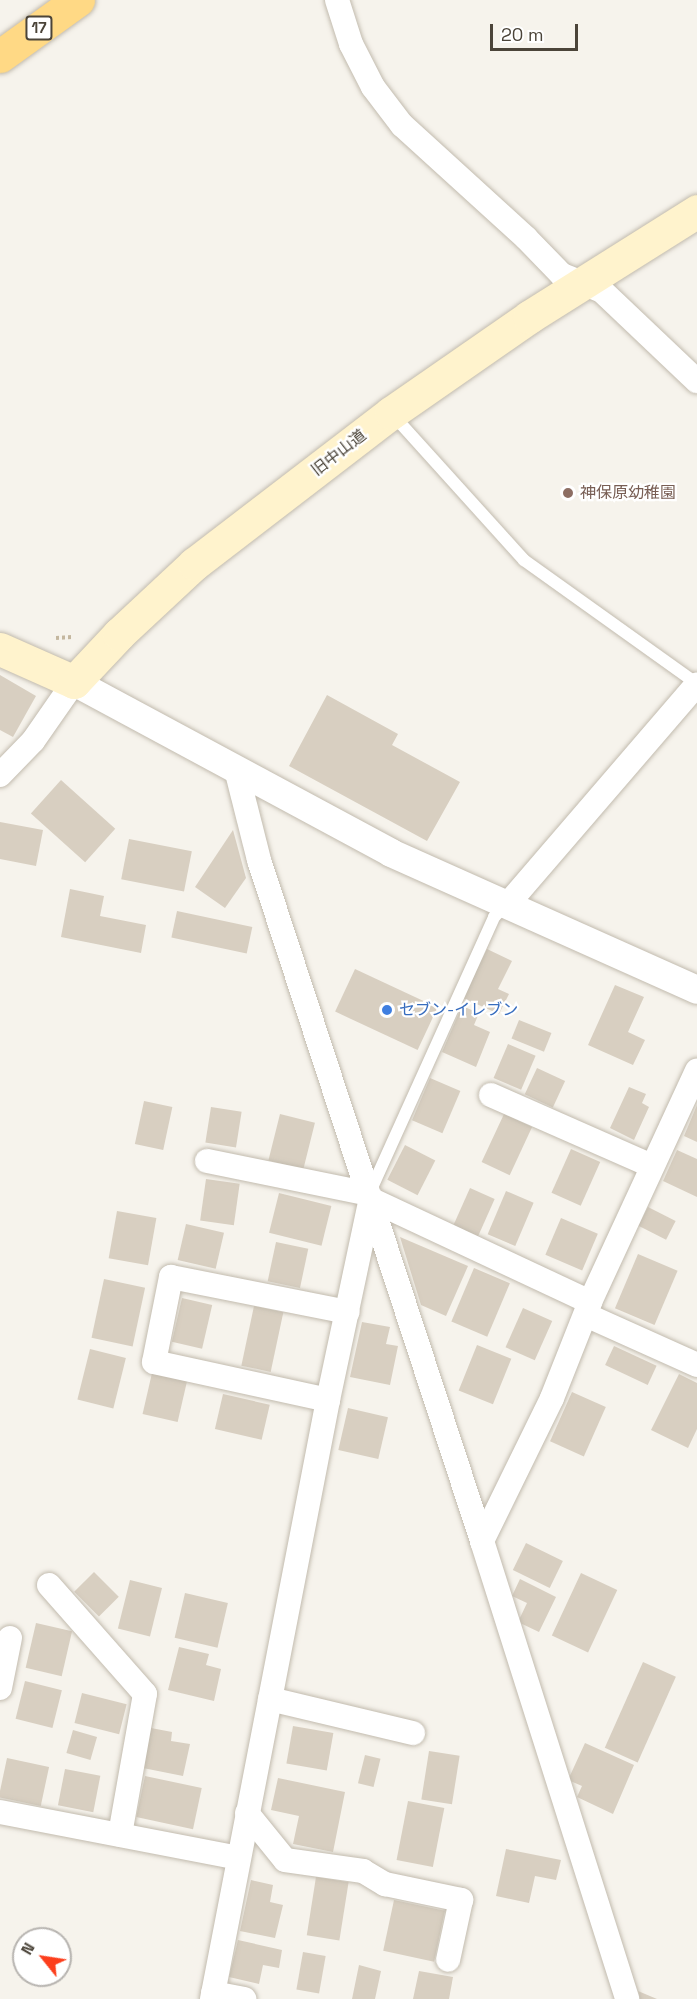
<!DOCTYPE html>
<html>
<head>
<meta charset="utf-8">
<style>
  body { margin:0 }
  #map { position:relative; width:697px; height:1999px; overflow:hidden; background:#f6f3ec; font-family:"Space Grotesk","Noto Sans JP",sans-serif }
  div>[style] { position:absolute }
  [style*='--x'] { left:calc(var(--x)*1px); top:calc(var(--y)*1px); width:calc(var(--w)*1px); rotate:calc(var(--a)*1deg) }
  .building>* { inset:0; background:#d8cfc1; transform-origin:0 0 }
  .path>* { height:4px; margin-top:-2px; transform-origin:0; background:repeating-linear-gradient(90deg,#c4b79f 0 3px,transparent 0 6px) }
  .roads { filter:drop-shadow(0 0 2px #c2bbae) drop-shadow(0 0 2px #c2bbae) }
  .service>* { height:12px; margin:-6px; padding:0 6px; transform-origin:6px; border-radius:6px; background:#fff }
  .minor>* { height:24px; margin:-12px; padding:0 12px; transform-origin:12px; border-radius:12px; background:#fff }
  .tertiary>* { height:28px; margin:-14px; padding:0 14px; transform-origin:14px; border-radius:14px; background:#fff }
  .secondary>* { height:33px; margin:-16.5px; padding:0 16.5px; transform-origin:16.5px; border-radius:16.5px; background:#fff3cd }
  .trunk>* { height:33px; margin:-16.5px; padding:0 16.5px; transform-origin:16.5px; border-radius:16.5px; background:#ffd985 }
  .dots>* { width:16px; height:16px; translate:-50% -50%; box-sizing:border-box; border:3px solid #fff; border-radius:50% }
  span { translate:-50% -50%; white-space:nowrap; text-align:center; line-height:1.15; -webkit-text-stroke:4.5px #fff; paint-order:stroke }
  .shield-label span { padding:2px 4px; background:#fff; border:2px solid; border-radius:4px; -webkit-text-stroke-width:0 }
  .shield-label { font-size:15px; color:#4b4439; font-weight:700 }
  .street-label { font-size:16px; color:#4b4439 }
  .education-label { font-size:16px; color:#785e54 }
  .left { translate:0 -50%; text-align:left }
  .shop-label { font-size:16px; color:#366cbe }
  .north { position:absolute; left:12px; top:1927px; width:60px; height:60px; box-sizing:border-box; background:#fff; border:2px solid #b7b4b0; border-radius:50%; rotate:300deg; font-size:16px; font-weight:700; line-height:24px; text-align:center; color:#4b4439 }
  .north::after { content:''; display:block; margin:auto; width:21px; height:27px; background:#fc3f1d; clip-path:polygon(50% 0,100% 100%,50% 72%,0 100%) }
  .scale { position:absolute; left:490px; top:24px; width:88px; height:27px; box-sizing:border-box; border:3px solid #4b4439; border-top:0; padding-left:8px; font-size:18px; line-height:21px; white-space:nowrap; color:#4b4439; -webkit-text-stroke:4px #fff; paint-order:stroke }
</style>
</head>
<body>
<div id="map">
  <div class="building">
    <i style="clip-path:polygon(0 675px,36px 696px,13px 737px,0 730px)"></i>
    <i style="clip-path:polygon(327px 695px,398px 734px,392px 745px,460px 782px,427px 841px,289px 766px)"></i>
    <i style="left:61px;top:780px;width:73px;height:45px;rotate:42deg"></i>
    <i style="clip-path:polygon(0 822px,43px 830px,36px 866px,0 859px)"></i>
    <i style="clip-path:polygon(233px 830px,246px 878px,225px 908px,195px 887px)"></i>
    <i style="left:129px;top:839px;width:64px;height:41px;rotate:11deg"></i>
    <i style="clip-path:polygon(70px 889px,104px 896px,100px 916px,146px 925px,141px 953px,61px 937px)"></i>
    <i style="left:177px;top:911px;width:77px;height:27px;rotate:12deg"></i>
    <i style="clip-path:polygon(487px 949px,512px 961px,498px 989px,509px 994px,499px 1014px,463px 998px)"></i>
    <i style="left:355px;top:969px;width:91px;height:47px;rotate:25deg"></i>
    <i style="clip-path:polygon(615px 985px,644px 997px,628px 1032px,645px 1040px,633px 1065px,588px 1045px)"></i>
    <i style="clip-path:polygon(462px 1006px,479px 1013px,474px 1025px,490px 1032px,476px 1067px,442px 1052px)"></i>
    <i style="left:519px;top:1020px;width:35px;height:20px;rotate:22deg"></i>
    <i style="left:508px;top:1044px;width:30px;height:37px;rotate:23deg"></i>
    <i style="left:537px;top:1068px;width:31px;height:29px;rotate:25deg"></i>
    <i style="left:430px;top:1078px;width:33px;height:46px;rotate:23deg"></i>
    <i style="clip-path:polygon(629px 1087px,646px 1094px,642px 1103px,649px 1107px,634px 1140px,610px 1128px)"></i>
    <i style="left:144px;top:1101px;width:29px;height:44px;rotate:12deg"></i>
    <i style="clip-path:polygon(697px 1105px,697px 1142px,684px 1136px)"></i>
    <i style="left:211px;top:1107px;width:31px;height:36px;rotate:9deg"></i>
    <i style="left:280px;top:1114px;width:36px;height:48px;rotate:14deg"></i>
    <i style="left:504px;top:1114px;width:31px;height:53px;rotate:25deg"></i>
    <i style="left:405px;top:1145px;width:34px;height:39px;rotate:27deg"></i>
    <i style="left:571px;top:1149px;width:32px;height:48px;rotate:24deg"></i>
    <i style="clip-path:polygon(677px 1150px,697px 1159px,697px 1197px,663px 1181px)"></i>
    <i style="left:206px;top:1179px;width:34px;height:42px;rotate:8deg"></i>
    <i style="left:470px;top:1188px;width:27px;height:43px;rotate:24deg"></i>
    <i style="left:506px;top:1191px;width:30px;height:47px;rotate:23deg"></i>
    <i style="left:279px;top:1193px;width:54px;height:41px;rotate:14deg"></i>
    <i style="left:648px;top:1207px;width:31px;height:21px;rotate:27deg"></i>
    <i style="left:117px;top:1211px;width:40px;height:48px;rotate:10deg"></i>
    <i style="left:561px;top:1218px;width:40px;height:40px;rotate:23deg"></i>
    <i style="left:186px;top:1224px;width:39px;height:37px;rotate:13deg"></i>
    <i style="clip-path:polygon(400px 1237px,468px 1266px,446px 1316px,421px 1305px)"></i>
    <i style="left:276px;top:1242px;width:33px;height:40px;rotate:12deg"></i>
    <i style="left:638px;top:1254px;width:43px;height:59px;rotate:23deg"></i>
    <i style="left:474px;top:1268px;width:39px;height:58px;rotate:23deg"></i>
    <i style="left:104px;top:1279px;width:42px;height:60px;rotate:12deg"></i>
    <i style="left:182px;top:1298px;width:31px;height:45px;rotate:13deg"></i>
    <i style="left:254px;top:1306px;width:30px;height:61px;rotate:12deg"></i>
    <i style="left:523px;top:1308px;width:32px;height:43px;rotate:24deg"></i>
    <i style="clip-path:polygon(362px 1322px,390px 1327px,386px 1344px,398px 1346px,390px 1385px,350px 1377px)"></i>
    <i style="left:477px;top:1345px;width:37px;height:49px;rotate:22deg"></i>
    <i style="left:614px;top:1346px;width:47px;height:21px;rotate:25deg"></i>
    <i style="left:90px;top:1349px;width:37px;height:52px;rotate:14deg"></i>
    <i style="left:152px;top:1373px;width:36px;height:42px;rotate:13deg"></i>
    <i style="clip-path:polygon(679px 1374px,697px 1383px,697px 1429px,688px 1448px,651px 1430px)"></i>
    <i style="left:572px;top:1392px;width:37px;height:54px;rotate:24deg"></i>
    <i style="left:223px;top:1394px;width:48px;height:36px;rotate:13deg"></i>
    <i style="left:348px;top:1408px;width:41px;height:43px;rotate:13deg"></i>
    <i style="left:526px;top:1543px;width:41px;height:30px;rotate:26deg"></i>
    <i style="left:94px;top:1572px;width:35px;height:28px;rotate:45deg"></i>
    <i style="left:581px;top:1573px;width:40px;height:69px;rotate:25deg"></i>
    <i style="clip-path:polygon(520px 1579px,556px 1597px,539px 1632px,518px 1622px,527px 1603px,512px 1596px)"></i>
    <i style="left:130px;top:1580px;width:33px;height:50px;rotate:14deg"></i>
    <i style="left:185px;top:1593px;width:44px;height:46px;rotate:13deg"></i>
    <i style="left:36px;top:1623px;width:37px;height:46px;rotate:13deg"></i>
    <i style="clip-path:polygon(179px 1647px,209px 1654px,206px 1665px,221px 1669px,214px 1701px,168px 1690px)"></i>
    <i style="left:643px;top:1662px;width:36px;height:94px;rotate:24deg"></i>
    <i style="left:25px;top:1681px;width:38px;height:39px;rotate:14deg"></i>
    <i style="left:82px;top:1693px;width:46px;height:31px;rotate:14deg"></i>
    <i style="left:293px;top:1726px;width:41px;height:38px;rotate:10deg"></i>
    <i style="clip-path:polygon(151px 1728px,172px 1732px,171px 1741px,190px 1744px,183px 1776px,143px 1768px)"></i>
    <i style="left:73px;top:1730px;width:25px;height:24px;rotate:16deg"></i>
    <i style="clip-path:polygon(585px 1743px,634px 1765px,613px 1814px,577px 1797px,582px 1786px,568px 1780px)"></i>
    <i style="left:429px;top:1751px;width:31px;height:49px;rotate:9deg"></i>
    <i style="left:365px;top:1755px;width:16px;height:29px;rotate:14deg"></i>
    <i style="left:7px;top:1758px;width:43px;height:40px;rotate:12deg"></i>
    <i style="left:65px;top:1769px;width:36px;height:37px;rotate:11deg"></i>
    <i style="left:145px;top:1776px;width:58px;height:42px;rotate:12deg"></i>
    <i style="clip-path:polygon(278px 1778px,345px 1792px,333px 1852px,293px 1844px,299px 1816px,271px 1810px)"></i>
    <i style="left:408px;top:1801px;width:37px;height:60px;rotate:11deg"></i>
    <i style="clip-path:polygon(506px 1849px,561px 1860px,556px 1880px,535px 1876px,529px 1903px,496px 1896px)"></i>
    <i style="left:316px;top:1877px;width:33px;height:59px;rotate:9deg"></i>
    <i style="clip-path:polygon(251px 1880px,273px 1885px,270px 1902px,283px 1905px,275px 1938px,240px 1931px)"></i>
    <i style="left:394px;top:1900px;width:52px;height:52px;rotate:12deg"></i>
    <i style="clip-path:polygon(238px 1940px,282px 1950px,279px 1968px,263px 1965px,259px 1984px,229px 1977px)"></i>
    <i style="left:303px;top:1952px;width:23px;height:38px;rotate:10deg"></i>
    <i style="clip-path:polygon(359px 1965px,381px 1971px,375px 1999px,352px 1999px)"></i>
    <i style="clip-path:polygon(419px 1971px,453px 1977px,449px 1999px,413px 1999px)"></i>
    <i style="clip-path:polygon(638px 1991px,657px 1999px,640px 1999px)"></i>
  </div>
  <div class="path">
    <i style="--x:56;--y:638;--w:16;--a:-4"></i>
  </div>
  <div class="roads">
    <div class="service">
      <i style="--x:392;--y:414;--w:197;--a:47.9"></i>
      <i style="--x:524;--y:560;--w:213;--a:35.6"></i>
      <i style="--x:370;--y:1192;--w:302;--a:-65.7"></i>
      <i style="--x:494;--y:917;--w:17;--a:-45"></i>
    </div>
    <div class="minor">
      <i style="--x:337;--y:0;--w:46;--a:72.3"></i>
      <i style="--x:351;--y:44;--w:48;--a:62.9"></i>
      <i style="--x:373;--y:87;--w:48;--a:52.7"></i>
      <i style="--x:402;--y:125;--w:168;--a:42.3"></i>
      <i style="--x:526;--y:238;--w:52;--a:45.8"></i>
      <i style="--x:562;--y:275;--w:43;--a:21.8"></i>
      <i style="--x:602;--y:291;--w:131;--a:43.5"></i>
      <i style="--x:236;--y:769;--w:94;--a:75.8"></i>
      <i style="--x:259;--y:860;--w:717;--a:71.87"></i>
      <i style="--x:482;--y:1541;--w:480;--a:72.4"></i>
      <i style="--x:0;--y:775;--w:47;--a:-45.9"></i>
      <i style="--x:33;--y:741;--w:72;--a:-55.2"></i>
      <i style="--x:507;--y:905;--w:291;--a:-49.3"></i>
      <i style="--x:491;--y:1095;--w:176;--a:23.8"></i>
      <i style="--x:207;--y:1161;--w:165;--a:11.5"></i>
      <i style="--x:370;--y:1199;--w:243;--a:25.1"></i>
      <i style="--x:590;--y:1302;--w:255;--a:-65.2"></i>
      <i style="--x:586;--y:1315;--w:122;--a:24.2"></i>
      <i style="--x:328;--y:1400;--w:178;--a:-167.7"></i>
      <i style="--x:154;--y:1362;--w:87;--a:-78.7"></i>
      <i style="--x:171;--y:1277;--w:180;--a:11.2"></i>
      <i style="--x:482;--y:1541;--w:159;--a:-63.9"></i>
      <i style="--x:552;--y:1398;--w:103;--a:-68.4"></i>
      <i style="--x:49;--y:1585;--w:145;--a:48.6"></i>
      <i style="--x:145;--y:1694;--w:143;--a:100.1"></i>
      <i style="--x:0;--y:1688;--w:51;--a:-78.7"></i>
      <i style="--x:270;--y:1699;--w:147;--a:13.4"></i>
      <i style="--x:0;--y:1812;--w:242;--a:10.9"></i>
      <i style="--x:247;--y:1813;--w:60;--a:51"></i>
      <i style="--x:285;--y:1860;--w:79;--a:8"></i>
      <i style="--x:363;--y:1871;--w:26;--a:31"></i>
      <i style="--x:385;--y:1884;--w:78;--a:11.9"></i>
      <i style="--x:461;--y:1900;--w:61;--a:102.2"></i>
      <i style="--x:213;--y:1993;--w:32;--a:11"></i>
      <i style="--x:212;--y:1999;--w:610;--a:-79.04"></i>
      <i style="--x:328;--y:1400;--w:202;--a:-78"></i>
    </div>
    <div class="tertiary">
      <i style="--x:74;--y:682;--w:360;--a:28.3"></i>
      <i style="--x:391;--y:853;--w:335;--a:24.1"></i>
    </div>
    <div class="secondary">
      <i style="--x:0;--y:649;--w:81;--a:24"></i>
      <i style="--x:74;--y:682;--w:66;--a:-46.8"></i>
      <i style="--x:119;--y:634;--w:103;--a:-43"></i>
      <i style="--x:194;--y:564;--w:248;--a:-37.5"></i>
      <i style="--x:391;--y:413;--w:168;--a:-34.8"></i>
      <i style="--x:529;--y:317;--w:199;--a:-32.2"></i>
    </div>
    <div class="trunk">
      <i style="--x:0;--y:56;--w:96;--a:-35.7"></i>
    </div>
  </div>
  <div class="dots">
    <i style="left:568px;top:493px;background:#8d6e63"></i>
    <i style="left:387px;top:1010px;background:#3f7fe0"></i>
  </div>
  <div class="shield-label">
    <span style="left:39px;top:28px">17</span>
  </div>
  <div class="street-label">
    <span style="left:339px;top:453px;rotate:-38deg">旧中山道</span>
  </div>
  <div class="education-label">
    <span class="left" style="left:580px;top:493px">神保原幼稚園</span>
  </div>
  <div class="shop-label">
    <span class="left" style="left:399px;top:1010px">セブン-イレブン</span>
  </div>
  <div class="north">N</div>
  <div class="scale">20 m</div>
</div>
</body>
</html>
